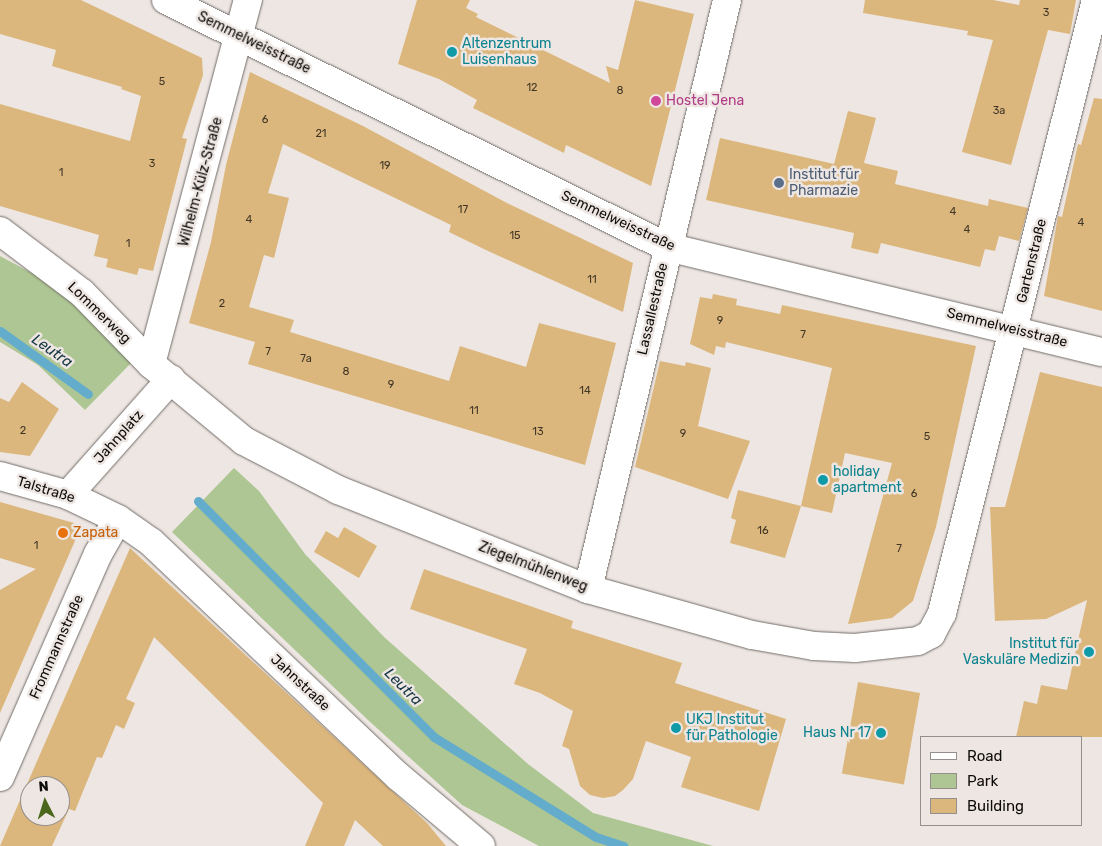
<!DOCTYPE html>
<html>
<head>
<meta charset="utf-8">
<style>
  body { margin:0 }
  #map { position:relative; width:1102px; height:846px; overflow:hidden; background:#ede6e2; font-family:Rubik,sans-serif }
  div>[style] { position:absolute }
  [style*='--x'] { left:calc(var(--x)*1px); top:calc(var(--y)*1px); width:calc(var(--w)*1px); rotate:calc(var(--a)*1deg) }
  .green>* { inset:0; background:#adc693 }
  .stream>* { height:9px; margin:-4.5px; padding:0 4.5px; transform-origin:4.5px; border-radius:4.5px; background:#63accc }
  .building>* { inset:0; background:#dcb77d; transform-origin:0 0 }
  .roads { filter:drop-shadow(0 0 1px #726c68) drop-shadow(0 0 1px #726c68) }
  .minor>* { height:28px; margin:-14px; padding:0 14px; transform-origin:14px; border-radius:14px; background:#fff }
  .dots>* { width:14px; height:14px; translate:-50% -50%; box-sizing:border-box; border:2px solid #ede6e2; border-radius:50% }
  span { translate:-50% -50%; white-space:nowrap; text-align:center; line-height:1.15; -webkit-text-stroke:5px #ede6e2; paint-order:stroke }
  .number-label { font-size:11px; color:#423727 }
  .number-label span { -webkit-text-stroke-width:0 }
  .street-label { font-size:14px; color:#0e0c0a }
  .culture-label { font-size:14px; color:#0d838f }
  .left { translate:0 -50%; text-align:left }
  .right { translate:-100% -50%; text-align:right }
  .hotel-label { font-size:14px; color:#b23c85 }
  .service-label { font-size:14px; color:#4e5e75 }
  .food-label { font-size:14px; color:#c56008 }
  .water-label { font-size:15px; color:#143644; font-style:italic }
  .legend { position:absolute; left:920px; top:736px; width:162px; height:90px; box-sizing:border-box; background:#ede6e2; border:1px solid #948f8c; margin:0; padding:6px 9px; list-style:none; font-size:15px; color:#0e0c0a }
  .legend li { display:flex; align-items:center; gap:10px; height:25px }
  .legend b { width:25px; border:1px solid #948f8c }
  .north { position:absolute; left:20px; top:776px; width:50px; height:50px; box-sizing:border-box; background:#ede6e2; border:1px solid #948f8c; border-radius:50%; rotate:355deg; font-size:14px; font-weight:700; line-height:20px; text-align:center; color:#0e0c0a }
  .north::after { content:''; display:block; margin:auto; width:18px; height:22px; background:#4a671b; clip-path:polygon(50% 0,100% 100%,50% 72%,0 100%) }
</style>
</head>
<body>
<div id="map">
  <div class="green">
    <i style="clip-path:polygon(0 256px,63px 290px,132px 362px,85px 410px,38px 365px,0 342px)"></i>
    <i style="clip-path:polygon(234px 468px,259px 491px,305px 554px,384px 637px,528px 764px,593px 813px,713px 846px,539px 846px,462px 805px,368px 720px,172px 532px)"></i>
  </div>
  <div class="stream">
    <i style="--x:0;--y:331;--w:108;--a:35.6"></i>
    <i style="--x:198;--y:501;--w:334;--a:45"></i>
    <i style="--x:434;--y:737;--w:190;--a:31.7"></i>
    <i style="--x:596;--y:837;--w:29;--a:18"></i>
  </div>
  <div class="building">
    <i style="clip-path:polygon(0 0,81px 0,202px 58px,203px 75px,182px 138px,187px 139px,153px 271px,139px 268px,137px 275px,106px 267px,108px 259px,94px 256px,99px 235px,0 206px,0 104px,130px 141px,141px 96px,121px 89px,122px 87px,52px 66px,56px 50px,0 34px)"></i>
    <i style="clip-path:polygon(417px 0,470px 0,466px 8px,478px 14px,476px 17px,610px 83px,606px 66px,618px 70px,635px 0,694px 14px,651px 186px,566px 145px,564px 153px,473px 108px,477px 100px,439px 79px,398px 64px)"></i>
    <i style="clip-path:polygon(865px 0,993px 0,1019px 5px,1020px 0,1076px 0,1070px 34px,1048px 30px,1011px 165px,962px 152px,993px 40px,967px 35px,968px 31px,863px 13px)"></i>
    <i style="clip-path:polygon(250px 72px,361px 125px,507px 203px,633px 263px,623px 312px,488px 251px,449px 232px,451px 225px,283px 144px,268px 193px,289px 198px,274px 258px,264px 255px,249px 307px,294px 320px,290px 332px,449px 381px,460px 346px,526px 367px,539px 323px,616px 343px,585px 465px,248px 364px,255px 342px,189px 323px,211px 242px,226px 165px)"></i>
    <i style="clip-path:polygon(1094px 98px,1102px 99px,1102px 311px,1044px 296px,1058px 216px,1062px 217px,1078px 144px,1081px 145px)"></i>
    <i style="clip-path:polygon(848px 111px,876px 118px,864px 163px,898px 171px,895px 184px,988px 206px,989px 199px,1028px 208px,1019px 241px,999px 236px,995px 251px,985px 249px,980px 267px,881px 243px,878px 254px,851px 248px,854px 233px,706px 200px,720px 138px,834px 164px)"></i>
    <i style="clip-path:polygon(713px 294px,737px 299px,736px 305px,780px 314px,782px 305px,976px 346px,936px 527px,913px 601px,892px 618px,848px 624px,892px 463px,845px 453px,832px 513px,801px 506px,832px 368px,726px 342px,725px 348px,716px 346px,714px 355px,690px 344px,700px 297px,712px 299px)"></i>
    <i style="clip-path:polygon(660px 361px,685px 366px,686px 362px,711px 368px,698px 426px,750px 441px,728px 499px,635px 467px)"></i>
    <i style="clip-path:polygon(1040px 372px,1102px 387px,1102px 737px,1016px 737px,1024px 701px,1037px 704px,1041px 685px,1067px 690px,1087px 600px,1046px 619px,995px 621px,990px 507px,1005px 507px)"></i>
    <i style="clip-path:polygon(22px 382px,59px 409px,30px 456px,0 452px,0 398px,9px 402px)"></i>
    <i style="clip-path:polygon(738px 490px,801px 506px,785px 558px,730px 543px,736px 520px,731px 518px)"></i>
    <i style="clip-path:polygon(0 502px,74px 523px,78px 534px,0 713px,0 590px,36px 569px,0 558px)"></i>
    <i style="clip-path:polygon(344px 527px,377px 546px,359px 578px,314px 552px,326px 531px,338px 538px)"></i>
    <i style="clip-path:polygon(evenodd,130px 548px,427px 823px,446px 846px,383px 846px,355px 820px,344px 846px,305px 846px,323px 803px,154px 637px,126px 699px,135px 703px,124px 729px,116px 725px,102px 758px,97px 757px,75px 811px,69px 809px,52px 846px,0 846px,130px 548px,30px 786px,60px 786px,60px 816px,30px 816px,30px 786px)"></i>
    <i style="clip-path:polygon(424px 569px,573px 621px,571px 628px,682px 663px,675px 683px,786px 719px,759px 811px,681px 787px,691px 757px,646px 741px,633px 779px,623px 790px,615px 796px,603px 798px,590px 795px,580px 786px,569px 749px,562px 746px,573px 711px,540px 693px,514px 684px,527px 649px,410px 609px)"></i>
    <i style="left:858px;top:682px;width:63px;height:93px;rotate:10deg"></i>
  </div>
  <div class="roads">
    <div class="minor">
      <i style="--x:166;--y:0;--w:559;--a:26.24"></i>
      <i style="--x:667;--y:247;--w:447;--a:13.6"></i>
      <i style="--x:0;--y:231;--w:103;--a:37.1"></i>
      <i style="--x:82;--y:293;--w:99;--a:45.8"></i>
      <i style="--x:151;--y:364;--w:121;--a:39.6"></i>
      <i style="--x:244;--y:441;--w:106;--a:27.5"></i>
      <i style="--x:338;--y:490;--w:269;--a:21.6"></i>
      <i style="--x:588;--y:589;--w:170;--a:15.7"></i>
      <i style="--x:752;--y:635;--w:63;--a:10.1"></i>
      <i style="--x:814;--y:646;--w:41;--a:2.8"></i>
      <i style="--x:855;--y:648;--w:63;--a:-6.3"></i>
      <i style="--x:918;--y:641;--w:15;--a:-28"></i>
      <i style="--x:931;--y:634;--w:24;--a:-62"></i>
      <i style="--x:942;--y:613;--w:632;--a:-75.9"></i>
      <i style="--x:151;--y:364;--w:377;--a:-75.1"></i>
      <i style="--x:0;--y:476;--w:71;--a:15.6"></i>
      <i style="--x:68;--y:495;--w:55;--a:25.6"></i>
      <i style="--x:118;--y:519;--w:40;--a:34.9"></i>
      <i style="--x:151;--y:542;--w:342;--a:43.5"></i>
      <i style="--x:399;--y:777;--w:107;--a:40.1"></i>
      <i style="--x:68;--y:495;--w:155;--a:-48.4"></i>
      <i style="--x:588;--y:589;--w:605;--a:-76.72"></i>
      <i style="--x:0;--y:777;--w:244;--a:-66.3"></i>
      <i style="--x:98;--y:554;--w:40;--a:-60.3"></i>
    </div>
  </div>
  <div class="dots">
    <i style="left:452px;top:52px;background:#0f9aa8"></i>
    <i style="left:656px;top:101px;background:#d1479c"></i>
    <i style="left:779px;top:183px;background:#5c6f8a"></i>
    <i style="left:823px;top:480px;background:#0f9aa8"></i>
    <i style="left:63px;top:533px;background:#e8710a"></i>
    <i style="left:1089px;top:652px;background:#0f9aa8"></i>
    <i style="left:676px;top:728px;background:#0f9aa8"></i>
    <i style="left:881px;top:733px;background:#0f9aa8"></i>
  </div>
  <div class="number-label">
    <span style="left:1046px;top:13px">3</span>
    <span style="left:162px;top:82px">5</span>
    <span style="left:532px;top:88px">12</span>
    <span style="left:620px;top:91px">8</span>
    <span style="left:999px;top:111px">3a</span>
    <span style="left:265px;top:120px">6</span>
    <span style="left:321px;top:134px">21</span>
    <span style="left:152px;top:164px">3</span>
    <span style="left:385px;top:166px">19</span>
    <span style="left:61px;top:173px">1</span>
    <span style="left:463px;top:210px">17</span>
    <span style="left:953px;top:212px">4</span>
    <span style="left:249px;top:220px">4</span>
    <span style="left:1081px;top:223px">4</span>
    <span style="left:967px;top:230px">4</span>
    <span style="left:515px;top:236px">15</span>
    <span style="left:128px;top:244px">1</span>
    <span style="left:592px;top:280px">11</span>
    <span style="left:222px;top:304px">2</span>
    <span style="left:720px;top:321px">9</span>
    <span style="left:803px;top:335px">7</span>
    <span style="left:268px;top:352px">7</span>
    <span style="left:306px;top:359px">7a</span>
    <span style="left:346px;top:372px">8</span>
    <span style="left:391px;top:385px">9</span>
    <span style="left:585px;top:391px">14</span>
    <span style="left:474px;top:411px">11</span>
    <span style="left:23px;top:431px">2</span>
    <span style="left:538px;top:432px">13</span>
    <span style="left:683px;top:434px">9</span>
    <span style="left:927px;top:437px">5</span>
    <span style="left:914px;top:494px">6</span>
    <span style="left:763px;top:531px">16</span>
    <span style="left:36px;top:546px">1</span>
    <span style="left:899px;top:549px">7</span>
  </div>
  <div class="street-label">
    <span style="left:254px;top:43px;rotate:26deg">Semmelweisstraße</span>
    <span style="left:201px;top:182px;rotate:-75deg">Wilhelm-Külz-Straße</span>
    <span style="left:618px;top:221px;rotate:25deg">Semmelweisstraße</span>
    <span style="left:1032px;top:261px;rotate:-76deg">Gartenstraße</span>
    <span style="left:653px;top:309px;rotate:-77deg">Lassallestraße</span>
    <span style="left:99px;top:313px;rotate:44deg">Lommerweg</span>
    <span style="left:1007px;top:328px;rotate:14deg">Semmelweisstraße</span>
    <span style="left:119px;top:437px;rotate:-48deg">Jahnplatz</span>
    <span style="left:46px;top:490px;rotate:17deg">Talstraße</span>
    <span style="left:533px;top:567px;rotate:21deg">Ziegelmühlenweg</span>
    <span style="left:57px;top:647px;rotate:-66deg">Frommannstraße</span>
    <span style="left:300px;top:683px;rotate:43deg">Jahnstraße</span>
  </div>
  <div class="culture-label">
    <span class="left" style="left:462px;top:52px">Altenzentrum<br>Luisenhaus</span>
    <span class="left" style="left:833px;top:480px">holiday<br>apartment</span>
    <span class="right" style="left:1079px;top:652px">Institut für<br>Vaskuläre Medizin</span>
    <span class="left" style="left:686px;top:728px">UKJ Institut<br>für Pathologie</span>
    <span class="right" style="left:871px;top:733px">Haus Nr 17</span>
  </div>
  <div class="hotel-label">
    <span class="left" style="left:666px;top:101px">Hostel Jena</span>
  </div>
  <div class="service-label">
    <span class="left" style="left:789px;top:183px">Institut für<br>Pharmazie</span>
  </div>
  <div class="food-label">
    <span class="left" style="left:73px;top:533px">Zapata</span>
  </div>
  <div class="water-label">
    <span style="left:52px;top:351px;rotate:35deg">Leutra</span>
    <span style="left:403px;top:687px;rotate:45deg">Leutra</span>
  </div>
  <ul class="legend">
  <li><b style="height:6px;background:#fff"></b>Road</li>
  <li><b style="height:14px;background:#adc693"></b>Park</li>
  <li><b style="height:14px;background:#dcb77d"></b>Building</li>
  </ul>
  <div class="north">N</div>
</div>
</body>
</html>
